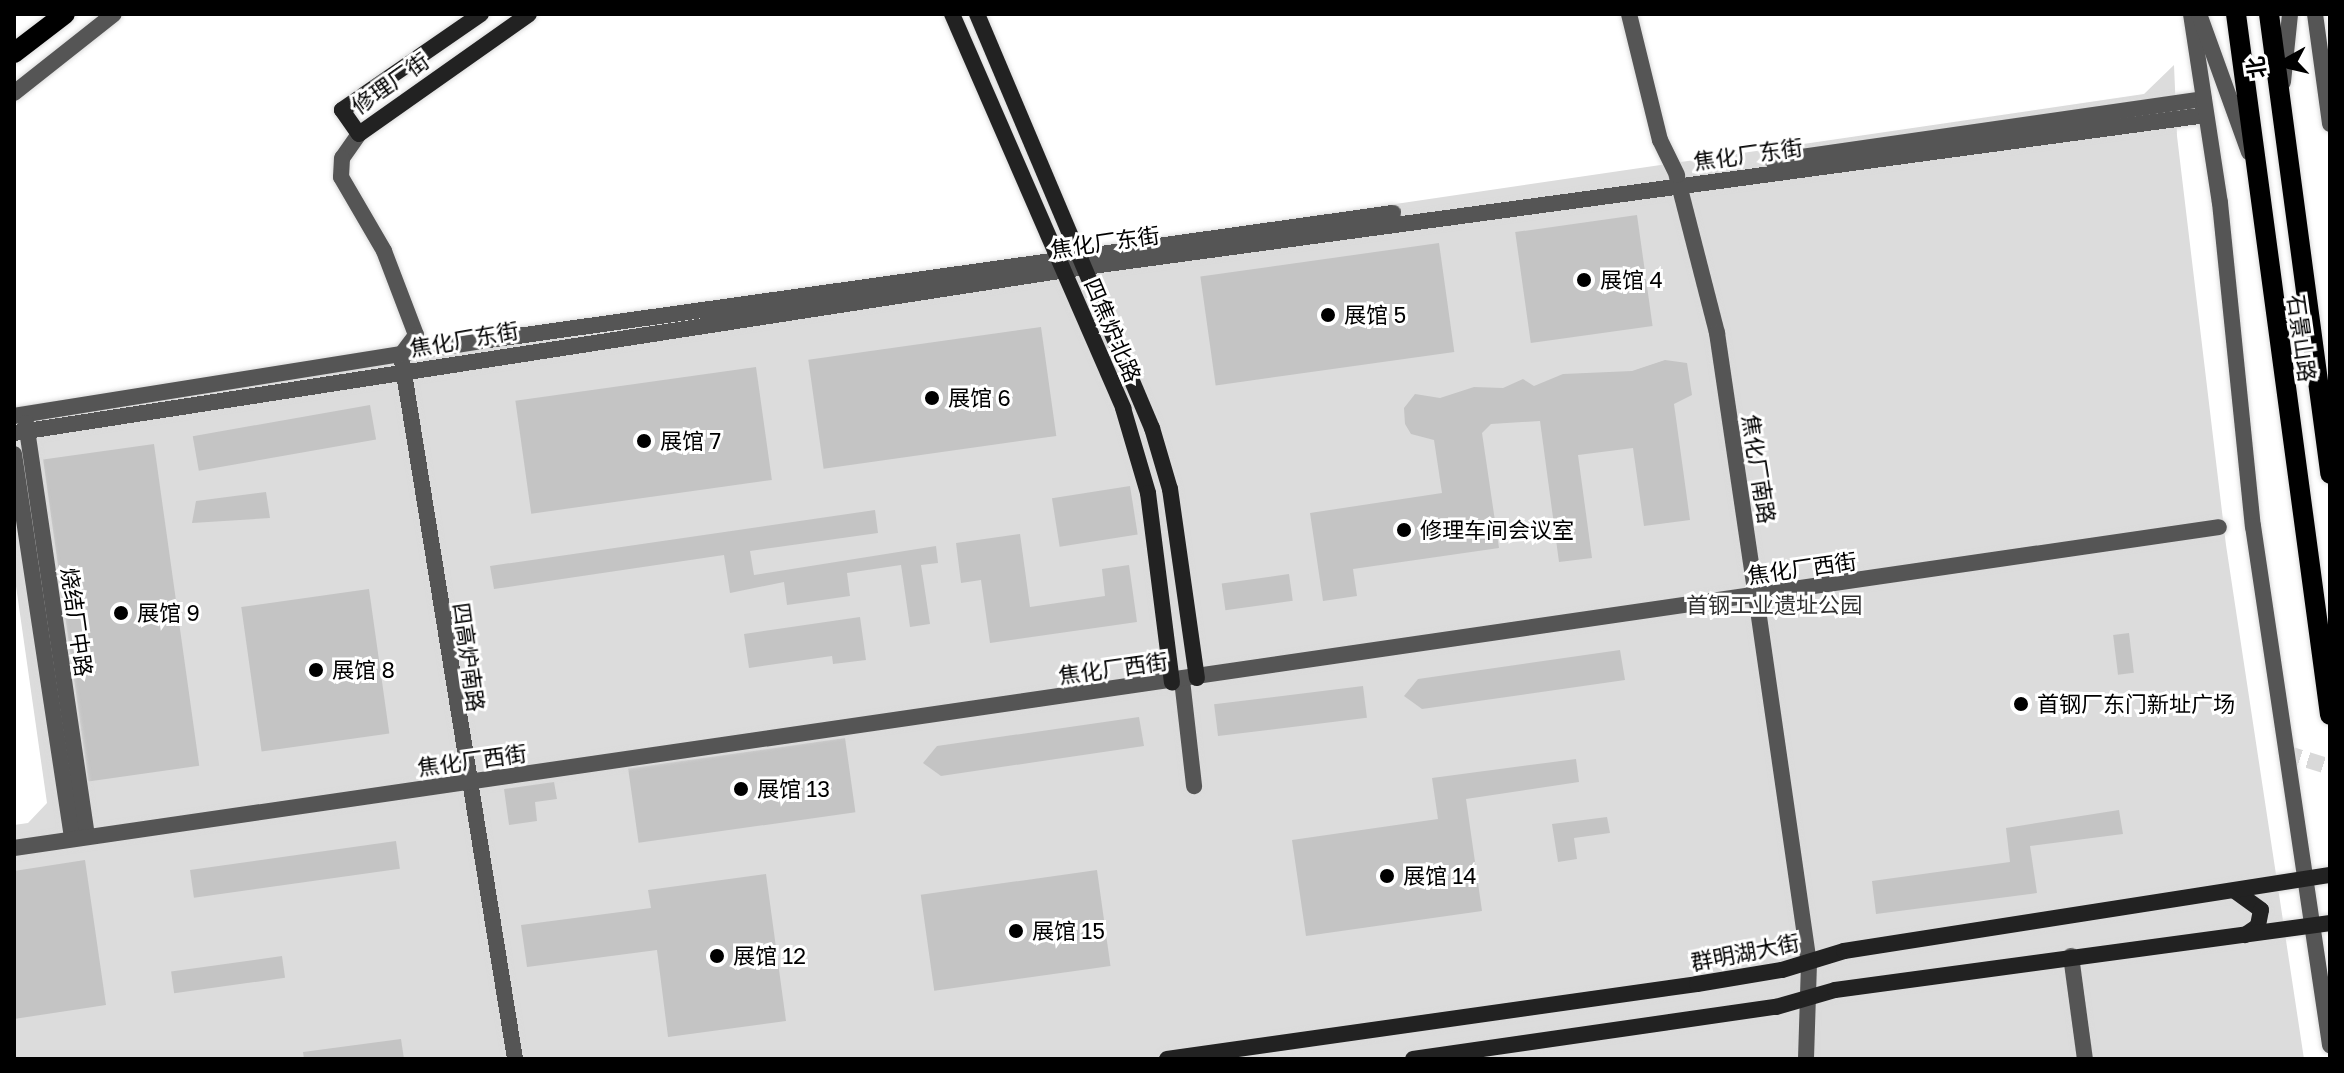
<!DOCTYPE html>
<html>
<head>
<meta charset="utf-8">
<style>
  body { margin:0 }
  #map { position:relative; width:2344px; height:1073px; overflow:hidden; background:#fff; font-family:"Golos Text","Noto Sans SC",sans-serif }
  div>[style] { position:absolute }
  [style*='--x'] { left:calc(var(--x)*1px); top:calc(var(--y)*1px); width:calc(var(--w)*1px); rotate:calc(var(--a)*1deg) }
  .green>* { inset:0; background:#dcdcdc }
  .building>* { inset:0; background:#c4c4c4; transform-origin:0 0 }
  .tertiary-tunnel>* { height:16px; margin-top:-8px; transform-origin:0; background:repeating-linear-gradient(90deg,#d9d9d9 0 16px,transparent 0 24px) }
  .roads { filter:drop-shadow(0 0 2px #dbdbdb) drop-shadow(0 0 2px #dbdbdb) }
  .minor>* { height:16px; margin:-8px; padding:0 8px; transform-origin:8px; border-radius:8px; background:#555 }
  .tertiary>* { height:16px; margin:-8px; padding:0 8px; transform-origin:8px; border-radius:8px; background:#555 }
  .secondary>* { height:16px; margin:-8px; padding:0 8px; transform-origin:8px; border-radius:8px; background:#222 }
  .primary>* { height:20px; margin:-10px; padding:0 10px; transform-origin:10px; border-radius:10px; background:#000 }
  .dots>* { width:22px; height:22px; translate:-50% -50%; box-sizing:border-box; border:4px solid #fff; border-radius:50% }
  span { translate:-50% -50%; white-space:nowrap; text-align:center; line-height:1.15; -webkit-text-stroke:6px #fff; paint-order:stroke }
  .street-label { font-size:22px; color:#000 }
  .poi-label { font-size:22px; color:#000 }
  .left { translate:0 -50%; text-align:left }
  .park-label { font-size:22px; color:#333 }
  .frame { position:absolute; inset:0; border:16px solid #000; pointer-events:none }
  .north { position:absolute; left:2240px; top:24px; width:80px; height:80px; -webkit-text-stroke:6px #fff; paint-order:stroke; rotate:262deg; font-size:22px; font-weight:700; line-height:32px; text-align:center; color:#000 }
  .north::after { content:''; display:block; margin:auto; width:28px; height:36px; background:#000; clip-path:polygon(50% 0,100% 100%,50% 72%,0 100%) }
</style>
</head>
<body>
<div id="map">
  <div class="green">
    <i style="clip-path:polygon(2174px 65px,2177px 136px,2226px 545px,2304px 1059px,14px 1059px,14px 825px,28px 823px,47px 803px,14px 572px,14px 407px,2144px 94px)"></i>
  </div>
  <div class="building">
    <i style="left:1637px;top:215px;width:112px;height:123px;rotate:82deg"></i>
    <i style="left:1439px;top:243px;width:110px;height:241px;rotate:82deg"></i>
    <i style="left:1041px;top:327px;width:110px;height:235px;rotate:82deg"></i>
    <i style="clip-path:polygon(1665px 360px,1687px 363px,1692px 395px,1674px 404px,1690px 520px,1644px 526px,1633px 448px,1578px 455px,1592px 558px,1559px 562px,1540px 421px,1491px 424px,1482px 433px,1499px 548px,1353px 569px,1357px 596px,1323px 601px,1310px 513px,1442px 493px,1434px 440px,1411px 434px,1405px 424px,1404px 408px,1415px 394px,1440px 398px,1474px 387px,1503px 388px,1523px 379px,1534px 386px,1563px 374px,1632px 371px)"></i>
    <i style="left:756px;top:367px;width:114px;height:243px;rotate:82deg"></i>
    <i style="left:370px;top:405px;width:35px;height:180px;rotate:80deg"></i>
    <i style="left:154px;top:444px;width:325px;height:112px;rotate:82deg"></i>
    <i style="left:1130px;top:486px;width:49px;height:79px;rotate:81deg"></i>
    <i style="clip-path:polygon(266px 492px,270px 518px,192px 523px,196px 501px)"></i>
    <i style="clip-path:polygon(875px 510px,878px 533px,750px 551px,754px 575px,936px 546px,938px 563px,921px 565px,930px 624px,910px 627px,901px 565px,847px 573px,850px 596px,787px 605px,784px 582px,730px 593px,724px 555px,494px 589px,490px 566px)"></i>
    <i style="clip-path:polygon(1020px 534px,1030px 607px,1105px 596px,1102px 569px,1129px 565px,1137px 622px,990px 643px,981px 580px,961px 583px,956px 543px)"></i>
    <i style="left:1289px;top:574px;width:27px;height:68px;rotate:82deg"></i>
    <i style="left:369px;top:589px;width:146px;height:129px;rotate:82deg"></i>
    <i style="clip-path:polygon(860px 617px,866px 660px,833px 664px,832px 656px,749px 668px,744px 634px)"></i>
    <i style="left:2129px;top:633px;width:40px;height:16px;rotate:83deg"></i>
    <i style="clip-path:polygon(1620px 650px,1625px 680px,1422px 709px,1404px 696px,1418px 679px)"></i>
    <i style="left:1363px;top:686px;width:32px;height:150px;rotate:83deg"></i>
    <i style="clip-path:polygon(1139px 717px,1144px 746px,941px 776px,923px 763px,937px 746px)"></i>
    <i style="left:845px;top:738px;width:75px;height:219px;rotate:82deg"></i>
    <i style="clip-path:polygon(1576px 759px,1579px 782px,1466px 799px,1482px 911px,1306px 936px,1292px 840px,1438px 819px,1432px 778px)"></i>
    <i style="clip-path:polygon(554px 782px,557px 799px,535px 802px,537px 821px,509px 825px,504px 789px)"></i>
    <i style="clip-path:polygon(2119px 810px,2123px 834px,2030px 846px,2037px 893px,1876px 914px,1872px 881px,2010px 862px,2006px 828px)"></i>
    <i style="clip-path:polygon(1607px 817px,1610px 833px,1574px 838px,1577px 859px,1558px 862px,1552px 824px)"></i>
    <i style="left:396px;top:841px;width:28px;height:208px;rotate:82deg"></i>
    <i style="clip-path:polygon(85px 860px,106px 1005px,14px 1019px,14px 871px)"></i>
    <i style="left:1097px;top:870px;width:97px;height:178px;rotate:82deg"></i>
    <i style="clip-path:polygon(766px 874px,786px 1021px,668px 1037px,657px 950px,527px 967px,521px 925px,651px 908px,648px 890px)"></i>
    <i style="left:282px;top:956px;width:22px;height:112px;rotate:82deg"></i>
    <i style="clip-path:polygon(401px 1039px,404px 1059px,304px 1059px,303px 1052px)"></i>
  </div>
  <div class="tertiary-tunnel">
    <i style="--x:2285;--y:753;--w:47;--a:17.3"></i>
  </div>
  <div class="roads">
    <div class="minor">
      <i style="--x:359;--y:134;--w:29;--a:125"></i>
      <i style="--x:342;--y:158;--w:19;--a:93"></i>
      <i style="--x:341;--y:177;--w:86;--a:59.8"></i>
      <i style="--x:384;--y:251;--w:90;--a:69.1"></i>
      <i style="--x:416;--y:335;--w:25;--a:127"></i>
      <i style="--x:401;--y:355;--w:713;--a:80.8"></i>
      <i style="--x:1773;--y:161;--w:435;--a:-8.2"></i>
      <i style="--x:1677;--y:177;--w:161;--a:75.6"></i>
      <i style="--x:1717;--y:333;--w:266;--a:81.6"></i>
      <i style="--x:1756;--y:596;--w:371;--a:81.8"></i>
      <i style="--x:1809;--y:963;--w:96;--a:91.8"></i>
      <i style="--x:14;--y:416;--w:481;--a:-9.1"></i>
      <i style="--x:489;--y:340;--w:913;--a:-8"></i>
      <i style="--x:26;--y:423;--w:417;--a:81.6"></i>
      <i style="--x:14;--y:433;--w:1084;--a:-8.81"></i>
      <i style="--x:1085;--y:267;--w:1131;--a:-7.72"></i>
      <i style="--x:14;--y:454;--w:389;--a:81.4"></i>
      <i style="--x:1182;--y:680;--w:107;--a:83.5"></i>
      <i style="--x:14;--y:848;--w:2228;--a:-8.28"></i>
      <i style="--x:2071;--y:956;--w:104;--a:82.3"></i>
    </div>
    <div class="tertiary">
      <i style="--x:1629;--y:14;--w:130;--a:76.2"></i>
      <i style="--x:1660;--y:140;--w:39;--a:64"></i>
      <i style="--x:2191;--y:14;--w:191;--a:81.3"></i>
      <i style="--x:2220;--y:203;--w:325;--a:84.2"></i>
      <i style="--x:2253;--y:526;--w:525;--a:81.56"></i>
      <i style="--x:2199;--y:14;--w:147;--a:70.1"></i>
      <i style="--x:2315;--y:14;--w:111;--a:82.2"></i>
      <i style="--x:2283;--y:82;--w:68;--a:-84.1"></i>
      <i style="--x:14;--y:93;--w:127;--a:-38.3"></i>
    </div>
    <div class="secondary">
      <i style="--x:481;--y:14;--w:169;--a:145.4"></i>
      <i style="--x:342;--y:110;--w:29;--a:55"></i>
      <i style="--x:359;--y:134;--w:208;--a:-35.2"></i>
      <i style="--x:952;--y:14;--w:430;--a:66.5"></i>
      <i style="--x:1123;--y:408;--w:89;--a:73.6"></i>
      <i style="--x:1148;--y:493;--w:191;--a:82.8"></i>
      <i style="--x:977;--y:14;--w:449;--a:67.1"></i>
      <i style="--x:1152;--y:428;--w:64;--a:73.6"></i>
      <i style="--x:1170;--y:489;--w:191;--a:81.9"></i>
      <i style="--x:2235;--y:891;--w:32;--a:36"></i>
      <i style="--x:2261;--y:910;--w:16;--a:101"></i>
      <i style="--x:2258;--y:926;--w:16;--a:145"></i>
      <i style="--x:1167;--y:1059;--w:535;--a:-8.05"></i>
      <i style="--x:1697;--y:984;--w:86;--a:-9.4"></i>
      <i style="--x:1782;--y:970;--w:65;--a:-17"></i>
      <i style="--x:1844;--y:951;--w:492;--a:-8.9"></i>
      <i style="--x:1413;--y:1059;--w:367;--a:-8.2"></i>
      <i style="--x:1776;--y:1007;--w:61;--a:-16.1"></i>
      <i style="--x:1835;--y:990;--w:500;--a:-7.7"></i>
    </div>
    <div class="primary">
      <i style="--x:2236;--y:14;--w:707;--a:82.36"></i>
      <i style="--x:2269;--y:14;--w:464;--a:82.4"></i>
      <i style="--x:14;--y:53;--w:64;--a:-37.4"></i>
    </div>
  </div>
  <div class="dots">
    <i style="left:1584px;top:280px;background:#000"></i>
    <i style="left:1328px;top:315px;background:#000"></i>
    <i style="left:932px;top:398px;background:#000"></i>
    <i style="left:644px;top:441px;background:#000"></i>
    <i style="left:1404px;top:530px;background:#000"></i>
    <i style="left:121px;top:613px;background:#000"></i>
    <i style="left:316px;top:670px;background:#000"></i>
    <i style="left:2021px;top:704px;background:#000"></i>
    <i style="left:741px;top:789px;background:#000"></i>
    <i style="left:1387px;top:876px;background:#000"></i>
    <i style="left:1016px;top:931px;background:#000"></i>
    <i style="left:717px;top:956px;background:#000"></i>
  </div>
  <div class="street-label">
    <span style="left:390px;top:83px;rotate:-35deg">修理厂街</span>
    <span style="left:1748px;top:154px;rotate:-8deg">焦化厂东街</span>
    <span style="left:1105px;top:242px;rotate:-8deg">焦化厂东街</span>
    <span style="left:1113px;top:330px;rotate:67deg">四焦炉北路</span>
    <span style="left:2302px;top:338px;rotate:82deg">石景山路</span>
    <span style="left:464px;top:339px;rotate:-10deg">焦化厂东街</span>
    <span style="left:1759px;top:469px;rotate:81deg">焦化厂南路</span>
    <span style="left:1802px;top:568px;rotate:-8deg">焦化厂西街</span>
    <span style="left:77px;top:622px;rotate:82deg">烧结厂中路</span>
    <span style="left:469px;top:657px;rotate:82deg">四高炉南路</span>
    <span style="left:1113px;top:668px;rotate:-8deg">焦化厂西街</span>
    <span style="left:472px;top:760px;rotate:-8deg">焦化厂西街</span>
    <span style="left:1745px;top:952px;rotate:-11deg">群明湖大街</span>
  </div>
  <div class="poi-label">
    <span class="left" style="left:1600px;top:280px">展馆 4</span>
    <span class="left" style="left:1344px;top:315px">展馆 5</span>
    <span class="left" style="left:948px;top:398px">展馆 6</span>
    <span class="left" style="left:660px;top:441px">展馆 7</span>
    <span class="left" style="left:1420px;top:530px">修理车间会议室</span>
    <span class="left" style="left:137px;top:613px">展馆 9</span>
    <span class="left" style="left:332px;top:670px">展馆 8</span>
    <span class="left" style="left:2037px;top:704px">首钢厂东门新址广场</span>
    <span class="left" style="left:757px;top:789px">展馆 13</span>
    <span class="left" style="left:1403px;top:876px">展馆 14</span>
    <span class="left" style="left:1032px;top:931px">展馆 15</span>
    <span class="left" style="left:733px;top:956px">展馆 12</span>
  </div>
  <div class="park-label">
    <span style="left:1774px;top:605px">首钢工业遗址公园</span>
  </div>
  <div class="frame"></div>
  <div class="north">北</div>
</div>
</body>
</html>
